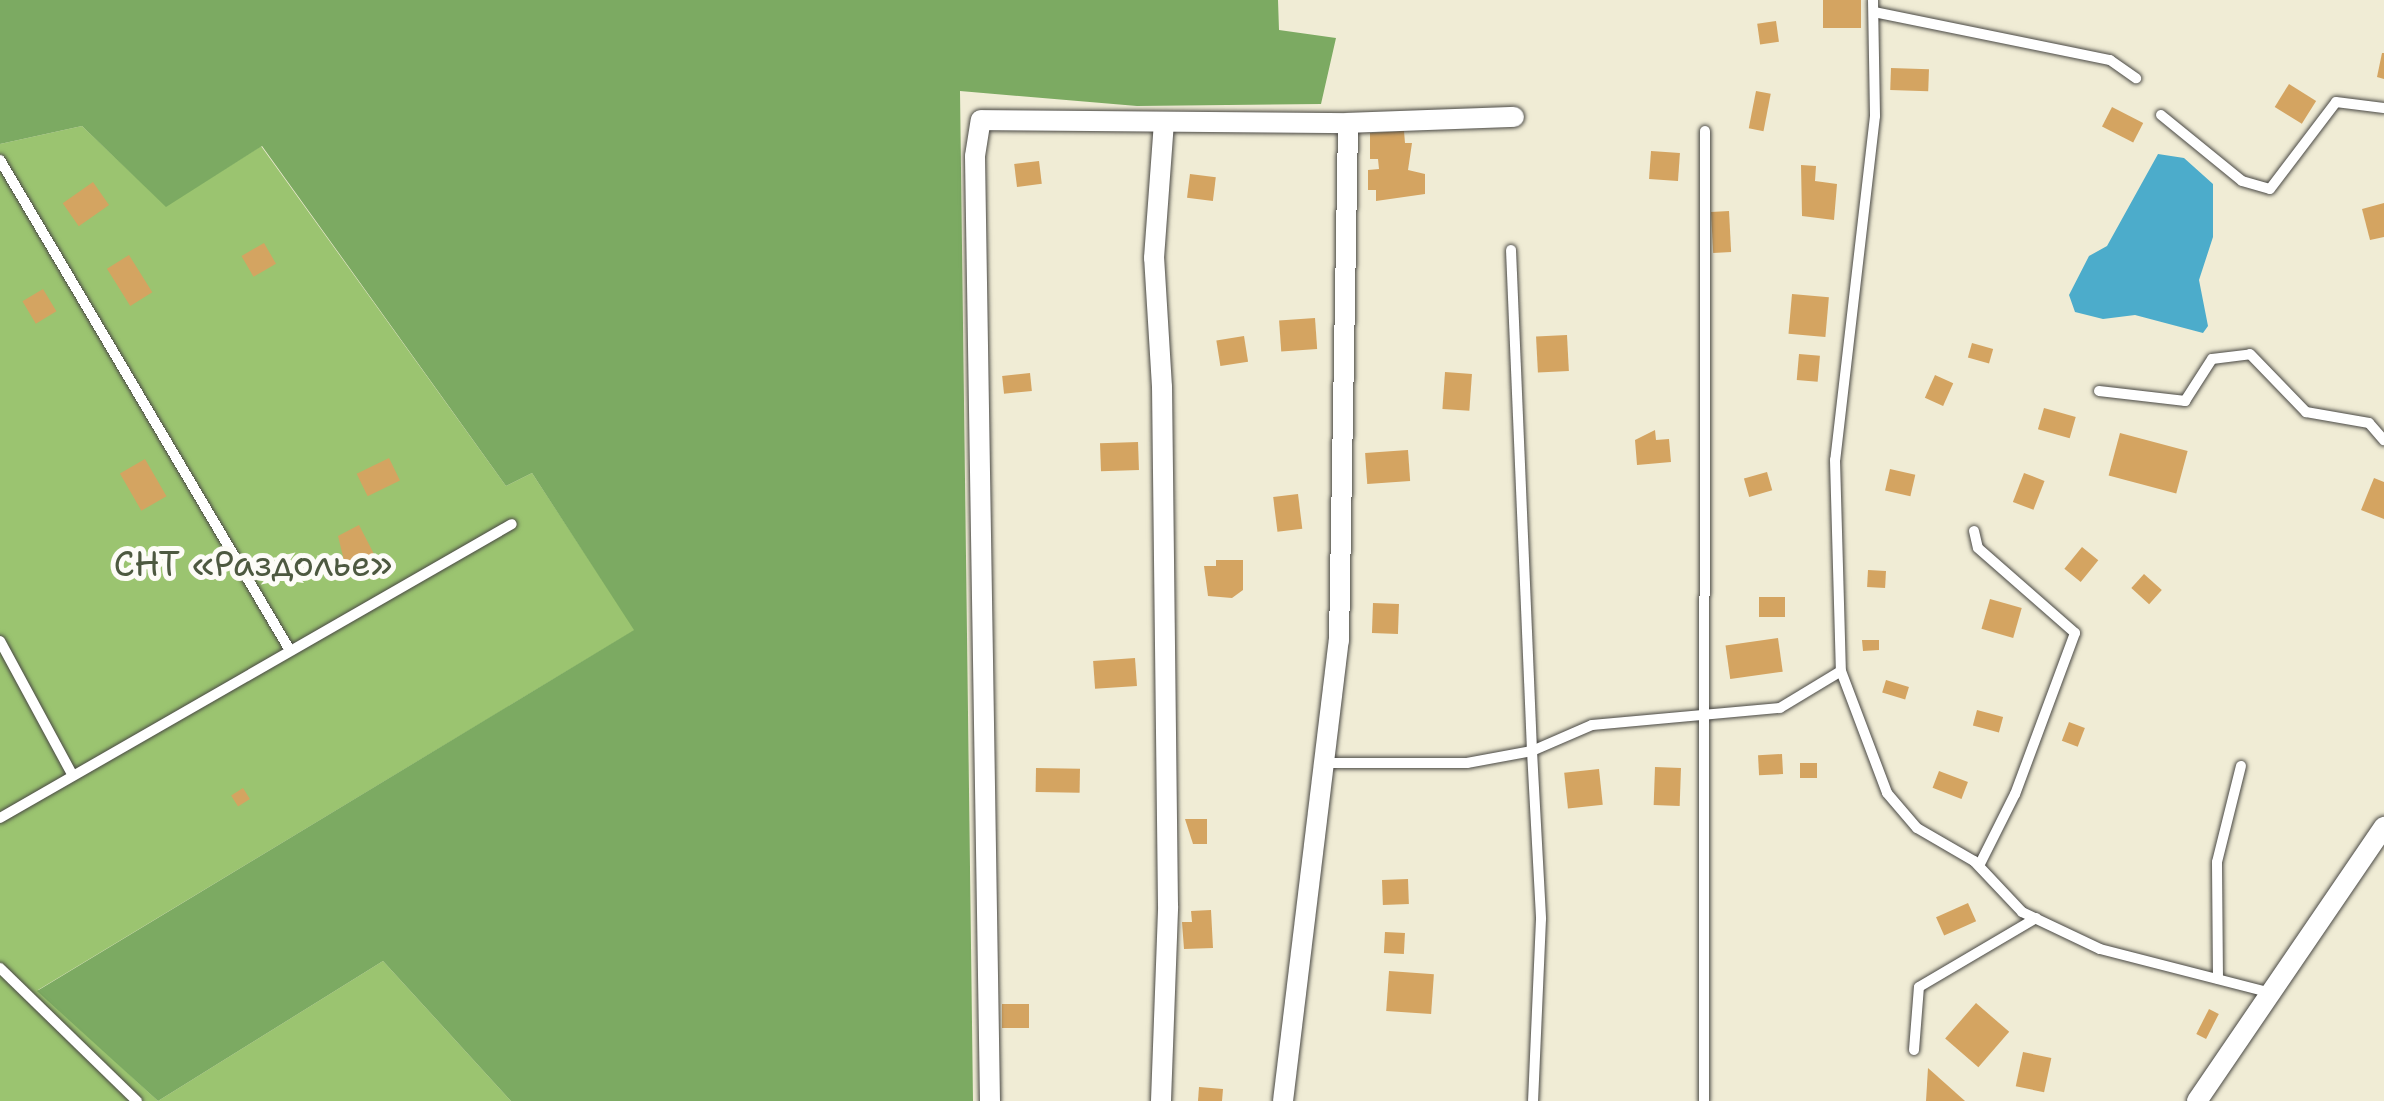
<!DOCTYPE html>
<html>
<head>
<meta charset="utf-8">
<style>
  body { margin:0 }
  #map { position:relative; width:2384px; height:1101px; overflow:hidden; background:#f0ecd5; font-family:"Shantell Sans",sans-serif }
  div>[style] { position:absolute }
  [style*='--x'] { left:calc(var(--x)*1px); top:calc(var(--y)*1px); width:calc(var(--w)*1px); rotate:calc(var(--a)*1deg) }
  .green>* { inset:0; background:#9bc470 }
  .forest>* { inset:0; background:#7caa62 }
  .water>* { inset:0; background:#4caccb }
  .building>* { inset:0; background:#d4a461; transform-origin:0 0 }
  .roads { filter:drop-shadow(0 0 2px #494844) drop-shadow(0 0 2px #494844) }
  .lane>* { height:10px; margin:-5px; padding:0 5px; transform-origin:5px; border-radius:5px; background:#fff }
  .street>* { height:20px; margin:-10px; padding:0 10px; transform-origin:10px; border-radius:10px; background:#fff }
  span { translate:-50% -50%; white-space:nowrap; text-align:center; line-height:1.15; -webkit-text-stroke:10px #fdfcf7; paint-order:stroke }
  .park-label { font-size:35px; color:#4d5940 }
</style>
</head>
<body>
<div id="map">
  <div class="green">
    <i style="clip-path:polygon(82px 126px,166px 206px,261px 146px,506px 486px,532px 473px,635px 630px,38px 990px,158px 1101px,383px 961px,511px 1101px,0 1101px,0 144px)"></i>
  </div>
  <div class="forest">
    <i style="clip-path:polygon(0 0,1278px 0,1279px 30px,1336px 38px,1321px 104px,1137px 106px,960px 91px,973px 1101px,511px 1101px,383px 961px,158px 1101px,37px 991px,634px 630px,532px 473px,506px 486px,262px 146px,166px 207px,82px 126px,0 144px)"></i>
  </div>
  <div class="water">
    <i style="clip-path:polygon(2158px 154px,2184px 158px,2213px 184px,2213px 237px,2199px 280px,2208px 326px,2203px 333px,2135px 315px,2103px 319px,2075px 312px,2069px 295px,2089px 256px,2107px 246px)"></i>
  </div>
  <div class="building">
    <i style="left:1823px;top:0;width:38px;height:28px"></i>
    <i style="left:1776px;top:21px;width:21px;height:19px;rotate:82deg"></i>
    <i style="clip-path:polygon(2382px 53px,2384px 53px,2384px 79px,2377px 77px)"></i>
    <i style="left:1891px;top:68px;width:38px;height:22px;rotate:2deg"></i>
    <i style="left:2289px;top:84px;width:32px;height:27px;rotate:32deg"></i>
    <i style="left:1756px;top:91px;width:15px;height:38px;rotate:11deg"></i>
    <i style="left:2112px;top:107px;width:35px;height:22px;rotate:27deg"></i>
    <i style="clip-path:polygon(1404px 131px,1405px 143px,1412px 143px,1408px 170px,1425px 174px,1425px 194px,1376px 201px,1376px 190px,1368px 190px,1368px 170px,1379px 169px,1378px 159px,1370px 159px,1370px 133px)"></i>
    <i style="left:1651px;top:151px;width:29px;height:28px;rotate:4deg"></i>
    <i style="left:1039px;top:161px;width:23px;height:25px;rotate:83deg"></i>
    <i style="clip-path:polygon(1801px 165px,1816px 166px,1815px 181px,1837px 184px,1834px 220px,1802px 216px)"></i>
    <i style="left:1190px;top:174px;width:26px;height:24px;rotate:7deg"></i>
    <i style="left:93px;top:182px;width:28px;height:37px;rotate:55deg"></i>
    <i style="clip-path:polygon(2384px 203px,2384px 237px,2370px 240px,2362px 209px)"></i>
    <i style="left:1729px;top:211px;width:41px;height:18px;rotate:87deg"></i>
    <i style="left:264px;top:243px;width:24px;height:26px;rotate:60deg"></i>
    <i style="left:129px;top:255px;width:44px;height:26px;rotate:58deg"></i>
    <i style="left:43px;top:289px;width:26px;height:24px;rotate:59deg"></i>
    <i style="left:1792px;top:294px;width:37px;height:40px;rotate:5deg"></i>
    <i style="left:1315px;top:318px;width:31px;height:36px;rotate:86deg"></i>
    <i style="left:1567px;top:335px;width:36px;height:31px;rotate:87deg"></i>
    <i style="left:1244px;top:336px;width:26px;height:28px;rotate:81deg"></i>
    <i style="left:1972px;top:343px;width:22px;height:15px;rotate:16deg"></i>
    <i style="left:1799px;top:354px;width:21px;height:26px;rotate:5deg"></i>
    <i style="left:1445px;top:372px;width:27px;height:37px;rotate:4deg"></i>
    <i style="left:1030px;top:373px;width:18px;height:28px;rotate:84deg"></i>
    <i style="left:1935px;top:375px;width:20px;height:25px;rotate:24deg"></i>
    <i style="left:2044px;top:408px;width:33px;height:22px;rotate:16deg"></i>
    <i style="clip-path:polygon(1655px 430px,1656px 440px,1669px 439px,1671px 462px,1637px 465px,1635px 440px)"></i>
    <i style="left:2120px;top:433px;width:70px;height:44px;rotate:15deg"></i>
    <i style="left:1138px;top:442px;width:28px;height:38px;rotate:88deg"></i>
    <i style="left:1408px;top:450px;width:31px;height:43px;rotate:86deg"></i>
    <i style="left:389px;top:458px;width:25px;height:36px;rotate:64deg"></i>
    <i style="left:145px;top:459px;width:43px;height:29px;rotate:60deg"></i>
    <i style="left:1890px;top:469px;width:26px;height:22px;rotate:13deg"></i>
    <i style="left:1767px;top:472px;width:19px;height:24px;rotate:74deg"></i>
    <i style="left:2024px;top:473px;width:22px;height:31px;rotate:21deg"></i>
    <i style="clip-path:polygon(2374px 478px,2384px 482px,2384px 519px,2361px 510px)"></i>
    <i style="left:1298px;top:494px;width:35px;height:25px;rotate:83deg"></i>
    <i style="clip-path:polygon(359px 525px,374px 554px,346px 569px,338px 536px)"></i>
    <i style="left:2082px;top:547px;width:21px;height:28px;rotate:39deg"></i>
    <i style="clip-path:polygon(1216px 560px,1243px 560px,1243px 590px,1232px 598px,1208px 596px,1204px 566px,1216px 566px)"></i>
    <i style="left:1868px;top:570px;width:18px;height:17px;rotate:3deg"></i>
    <i style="left:2144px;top:574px;width:24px;height:19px;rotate:42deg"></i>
    <i style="left:1759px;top:597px;width:26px;height:20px"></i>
    <i style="left:1990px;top:599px;width:33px;height:31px;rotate:16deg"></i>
    <i style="left:1373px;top:603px;width:26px;height:30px;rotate:2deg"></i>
    <i style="left:1778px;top:638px;width:34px;height:53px;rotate:82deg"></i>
    <i style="clip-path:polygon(1862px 640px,1879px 640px,1879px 650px,1863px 651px)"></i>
    <i style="left:1135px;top:658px;width:28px;height:42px;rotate:86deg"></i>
    <i style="left:1886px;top:680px;width:24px;height:13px;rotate:17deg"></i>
    <i style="left:1977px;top:710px;width:27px;height:16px;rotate:15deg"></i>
    <i style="left:2069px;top:722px;width:17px;height:20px;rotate:21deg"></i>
    <i style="left:1782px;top:754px;width:20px;height:24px;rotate:87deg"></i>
    <i style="left:1817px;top:763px;width:15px;height:17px;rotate:90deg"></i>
    <i style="left:1655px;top:767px;width:26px;height:38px;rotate:2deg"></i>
    <i style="left:1036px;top:768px;width:44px;height:24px;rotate:1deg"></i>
    <i style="left:1599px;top:769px;width:36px;height:35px;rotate:84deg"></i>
    <i style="left:1939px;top:771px;width:31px;height:18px;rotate:21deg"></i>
    <i style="left:243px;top:788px;width:13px;height:14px;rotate:58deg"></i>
    <i style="clip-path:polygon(1185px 819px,1207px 819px,1207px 844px,1193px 844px)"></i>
    <i style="left:1408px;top:879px;width:25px;height:26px;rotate:88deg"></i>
    <i style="left:1968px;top:903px;width:20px;height:35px;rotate:66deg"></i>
    <i style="clip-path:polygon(1211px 910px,1213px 948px,1184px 949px,1182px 922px,1192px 922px,1191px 911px)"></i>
    <i style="left:1385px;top:932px;width:20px;height:21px;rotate:3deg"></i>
    <i style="left:1389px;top:971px;width:45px;height:40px;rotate:4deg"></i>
    <i style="left:1976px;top:1003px;width:44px;height:47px;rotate:41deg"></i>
    <i style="left:1002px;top:1004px;width:27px;height:24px"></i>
    <i style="left:2209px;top:1009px;width:11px;height:28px;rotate:27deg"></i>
    <i style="left:2023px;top:1052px;width:29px;height:35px;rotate:12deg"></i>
    <i style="clip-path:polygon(1928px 1068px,1965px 1101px,1926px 1101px)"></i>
    <i style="clip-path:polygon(1199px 1087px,1223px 1089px,1222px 1101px,1198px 1101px)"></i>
  </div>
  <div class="roads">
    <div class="lane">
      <i style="--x:1873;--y:0;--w:116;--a:89"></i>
      <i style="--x:1875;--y:116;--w:346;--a:96.6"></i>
      <i style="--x:1835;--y:460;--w:211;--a:88.4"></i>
      <i style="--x:1841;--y:671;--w:130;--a:69.3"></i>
      <i style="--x:1887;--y:793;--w:46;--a:49.4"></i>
      <i style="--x:1917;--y:828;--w:66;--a:30.1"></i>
      <i style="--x:1974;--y:861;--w:70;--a:46.7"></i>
      <i style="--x:2022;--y:912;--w:86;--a:25.4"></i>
      <i style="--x:2100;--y:949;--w:172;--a:14.4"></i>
      <i style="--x:1874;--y:12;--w:241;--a:11.5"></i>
      <i style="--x:2110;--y:60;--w:32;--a:35"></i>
      <i style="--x:2161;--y:115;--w:104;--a:39.2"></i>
      <i style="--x:2242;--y:181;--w:29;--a:16"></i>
      <i style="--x:2270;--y:189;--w:109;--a:-52.8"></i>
      <i style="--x:2336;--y:102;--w:48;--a:7.1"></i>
      <i style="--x:0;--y:160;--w:566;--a:59.4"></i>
      <i style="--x:1511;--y:250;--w:501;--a:87.6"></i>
      <i style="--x:1532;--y:751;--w:65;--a:-23.4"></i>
      <i style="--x:1592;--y:725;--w:189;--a:-5.2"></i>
      <i style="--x:1780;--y:708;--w:71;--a:-31.2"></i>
      <i style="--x:2099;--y:391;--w:87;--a:6.6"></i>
      <i style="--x:2185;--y:401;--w:50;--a:-57.3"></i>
      <i style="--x:2212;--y:359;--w:38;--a:-7"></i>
      <i style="--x:2250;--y:354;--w:81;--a:46"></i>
      <i style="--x:2306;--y:412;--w:64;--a:9.9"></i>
      <i style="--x:2369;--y:423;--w:23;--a:49"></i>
      <i style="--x:1974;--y:531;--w:17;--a:77"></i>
      <i style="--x:1978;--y:548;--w:129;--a:41.2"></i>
      <i style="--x:2075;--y:633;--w:172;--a:110.4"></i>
      <i style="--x:2015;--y:794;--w:80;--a:116.6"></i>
      <i style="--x:0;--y:641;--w:153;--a:61.6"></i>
      <i style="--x:1325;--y:763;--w:142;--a:0"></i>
      <i style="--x:1467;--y:763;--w:66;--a:-10.5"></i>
      <i style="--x:1532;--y:751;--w:168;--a:86.9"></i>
      <i style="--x:1541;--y:919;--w:182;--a:92.5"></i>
      <i style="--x:0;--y:818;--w:590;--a:-29.87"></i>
      <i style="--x:0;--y:968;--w:191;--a:44.2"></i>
      <i style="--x:2218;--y:979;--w:117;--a:-90.5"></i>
      <i style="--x:2217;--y:862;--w:99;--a:-76"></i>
      <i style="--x:1914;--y:1050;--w:63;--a:-85.5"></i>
      <i style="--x:1919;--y:987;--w:136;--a:-30.5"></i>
      <i style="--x:1704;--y:1101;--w:970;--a:-89.94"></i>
    </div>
    <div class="street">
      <i style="--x:990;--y:1101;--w:945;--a:-90.91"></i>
      <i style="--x:975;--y:156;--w:36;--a:-81"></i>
      <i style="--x:981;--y:120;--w:367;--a:0.5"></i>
      <i style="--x:1161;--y:1101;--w:195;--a:-87.9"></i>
      <i style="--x:1168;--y:906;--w:519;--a:-90.66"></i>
      <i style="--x:1162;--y:387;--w:129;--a:-93.5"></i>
      <i style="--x:1154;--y:258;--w:135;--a:-85.8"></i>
      <i style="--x:1283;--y:1101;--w:463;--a:-83.1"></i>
      <i style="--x:1339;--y:641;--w:518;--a:-89"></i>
      <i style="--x:1348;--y:123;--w:166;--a:-2.1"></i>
      <i style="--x:2197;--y:1101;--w:332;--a:-55.7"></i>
    </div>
  </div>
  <div class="park-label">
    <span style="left:253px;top:564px">СНТ «Раздолье»</span>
  </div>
</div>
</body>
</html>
